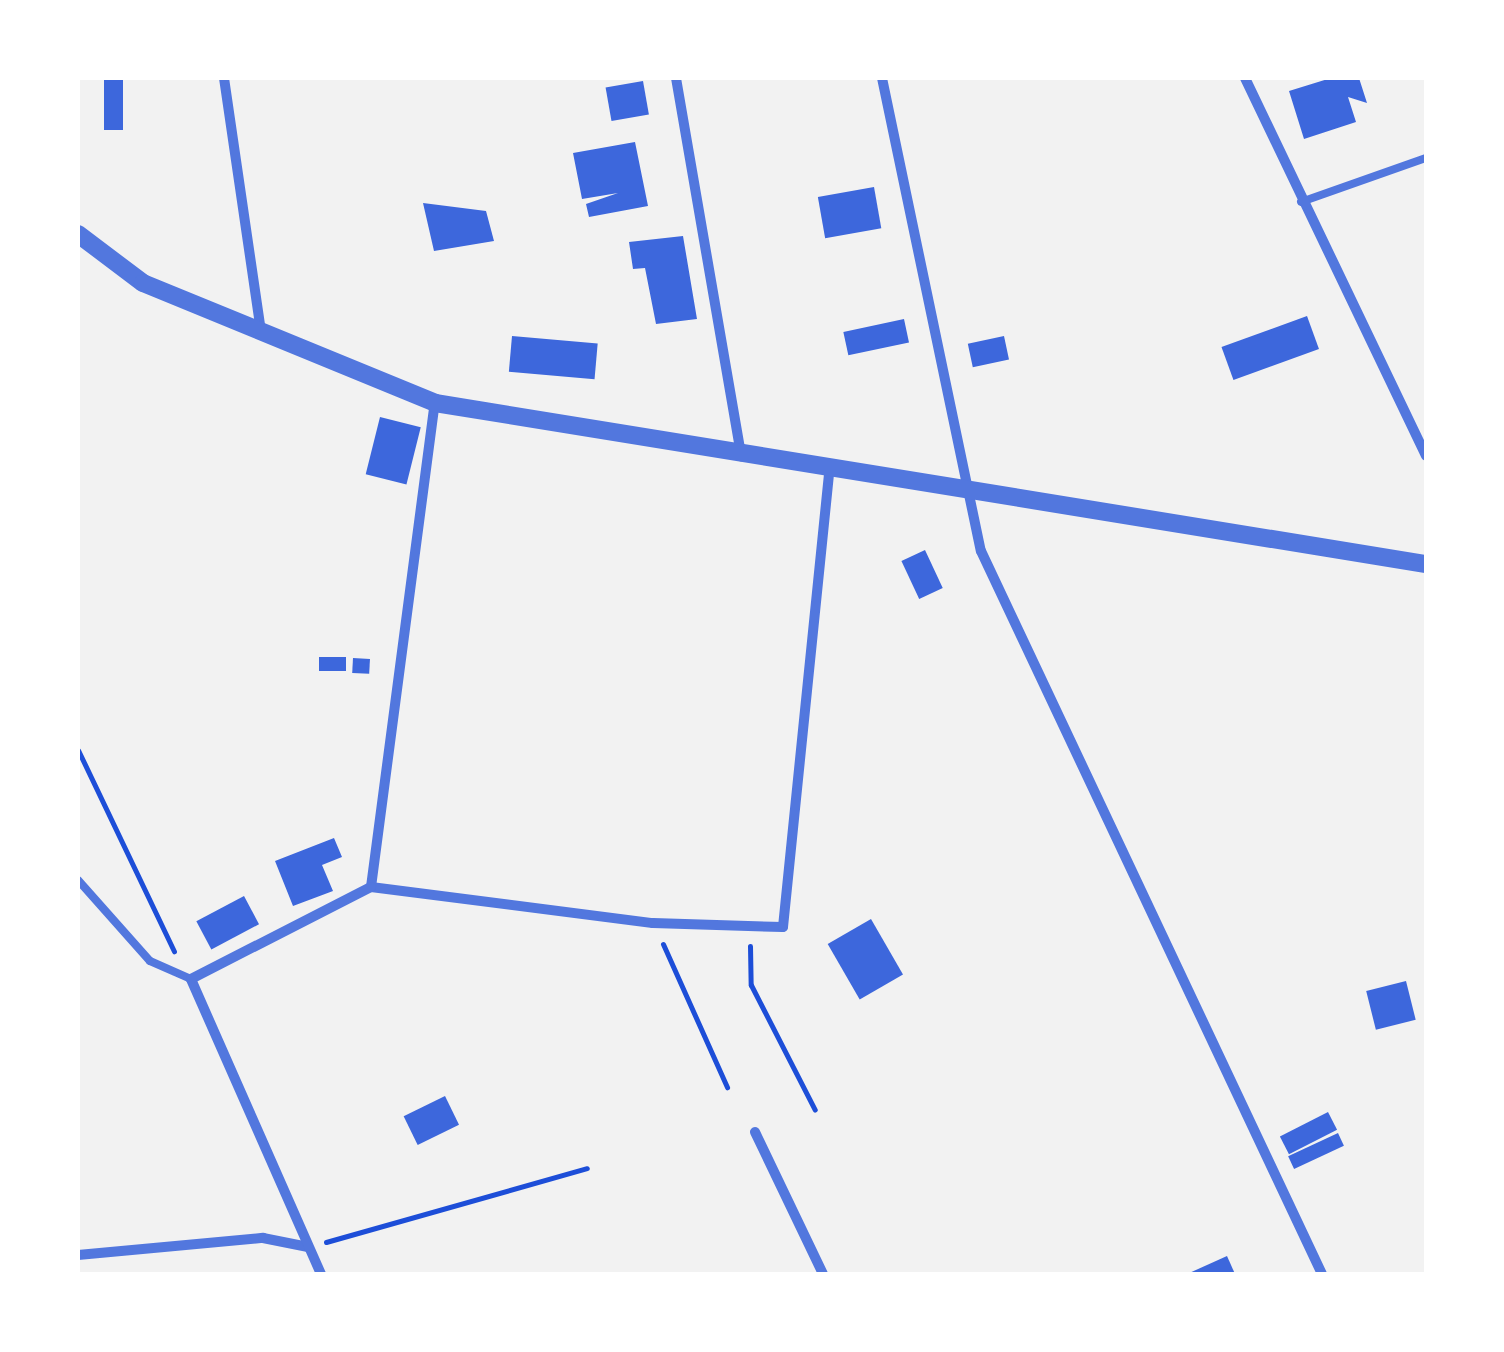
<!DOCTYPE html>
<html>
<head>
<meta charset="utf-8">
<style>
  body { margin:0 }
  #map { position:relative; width:1504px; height:1352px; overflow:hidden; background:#f2f2f2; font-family:Poppins,sans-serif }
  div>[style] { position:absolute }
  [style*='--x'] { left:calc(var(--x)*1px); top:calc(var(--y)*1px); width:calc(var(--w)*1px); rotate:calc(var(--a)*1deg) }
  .building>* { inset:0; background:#3d67dc; transform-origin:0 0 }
  .path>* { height:5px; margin:-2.5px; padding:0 2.5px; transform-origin:2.5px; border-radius:2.5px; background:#1d4ed8 }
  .service>* { height:8px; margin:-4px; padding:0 4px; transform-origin:4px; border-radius:4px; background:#5277de }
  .minor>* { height:10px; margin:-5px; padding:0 5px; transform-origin:5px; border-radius:5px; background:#5277de }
  .tertiary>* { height:18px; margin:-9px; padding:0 9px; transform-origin:9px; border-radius:9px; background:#5277de }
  span { translate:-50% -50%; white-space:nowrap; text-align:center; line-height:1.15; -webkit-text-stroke:9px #fff; paint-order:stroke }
  .frame { position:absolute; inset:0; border:80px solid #fff; pointer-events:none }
</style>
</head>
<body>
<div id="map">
  <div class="building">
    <i style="left:104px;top:78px;width:19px;height:52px"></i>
    <i style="clip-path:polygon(1331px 78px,1359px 78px,1367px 103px,1348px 97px,1356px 122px,1304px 139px,1289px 91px)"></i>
    <i style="left:643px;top:81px;width:34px;height:38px;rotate:80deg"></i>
    <i style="clip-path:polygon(635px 142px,648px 206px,589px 217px,586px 204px,618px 193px,582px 199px,573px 153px)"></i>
    <i style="left:874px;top:187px;width:42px;height:57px;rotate:80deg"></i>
    <i style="clip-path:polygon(423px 203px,486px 211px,494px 241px,434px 251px)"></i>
    <i style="clip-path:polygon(683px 236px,697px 319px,656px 324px,645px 268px,633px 269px,629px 242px)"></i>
    <i style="left:1307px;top:316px;width:35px;height:91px;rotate:70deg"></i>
    <i style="left:904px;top:319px;width:24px;height:62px;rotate:78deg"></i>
    <i style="left:512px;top:336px;width:86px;height:36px;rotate:5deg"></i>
    <i style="left:1004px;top:336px;width:24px;height:37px;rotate:78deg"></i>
    <i style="left:380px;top:417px;width:42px;height:59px;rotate:14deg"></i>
    <i style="left:925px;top:550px;width:42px;height:26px;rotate:65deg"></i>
    <i style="left:319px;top:657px;width:27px;height:14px"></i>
    <i style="left:353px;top:658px;width:17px;height:15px;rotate:3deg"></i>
    <i style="clip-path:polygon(334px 838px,342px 857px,322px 865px,333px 891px,293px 906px,275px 861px)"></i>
    <i style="left:244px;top:896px;width:32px;height:54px;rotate:62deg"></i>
    <i style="left:871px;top:919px;width:64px;height:50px;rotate:60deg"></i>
    <i style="left:1406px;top:981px;width:40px;height:41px;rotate:76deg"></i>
    <i style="left:445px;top:1096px;width:32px;height:46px;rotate:64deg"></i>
    <i style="left:1328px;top:1112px;width:20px;height:54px;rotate:63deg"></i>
    <i style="left:1338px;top:1133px;width:14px;height:55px;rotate:65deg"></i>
    <i style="clip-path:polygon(1227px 1256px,1235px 1274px,1187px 1274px)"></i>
  </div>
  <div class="path">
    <i style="--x:78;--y:750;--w:223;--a:64.5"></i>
    <i style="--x:663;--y:944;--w:157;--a:65.9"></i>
    <i style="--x:750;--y:946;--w:39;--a:89"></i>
    <i style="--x:751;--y:985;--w:140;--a:62.9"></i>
    <i style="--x:326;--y:1242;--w:271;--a:-15.8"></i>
  </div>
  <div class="service">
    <i style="--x:1301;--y:202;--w:133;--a:-19.4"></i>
    <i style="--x:78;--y:880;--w:108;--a:48.4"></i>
    <i style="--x:150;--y:961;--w:45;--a:23.7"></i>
  </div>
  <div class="minor">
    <i style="--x:224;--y:78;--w:256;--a:81.7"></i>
    <i style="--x:676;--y:78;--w:384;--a:80.2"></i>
    <i style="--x:882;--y:78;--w:483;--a:78.2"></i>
    <i style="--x:981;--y:551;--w:799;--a:64.75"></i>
    <i style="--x:1245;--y:78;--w:419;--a:64.4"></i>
    <i style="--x:371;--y:887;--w:284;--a:7.3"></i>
    <i style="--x:653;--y:923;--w:130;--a:1.8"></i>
    <i style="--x:783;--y:927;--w:458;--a:-84.2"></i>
    <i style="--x:371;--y:887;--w:488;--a:-82.5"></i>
    <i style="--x:755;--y:1132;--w:157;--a:64.4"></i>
    <i style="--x:78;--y:1255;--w:186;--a:-5.3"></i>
    <i style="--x:263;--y:1238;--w:46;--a:11.3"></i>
    <i style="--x:321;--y:1274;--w:322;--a:-113.8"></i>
    <i style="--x:191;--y:979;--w:202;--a:-27.1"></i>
  </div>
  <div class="tertiary">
    <i style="--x:78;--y:234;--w:81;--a:37"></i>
    <i style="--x:143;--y:283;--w:316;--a:22.3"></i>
    <i style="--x:435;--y:403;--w:1004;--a:9.23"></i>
  </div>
  <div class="frame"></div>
</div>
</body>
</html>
